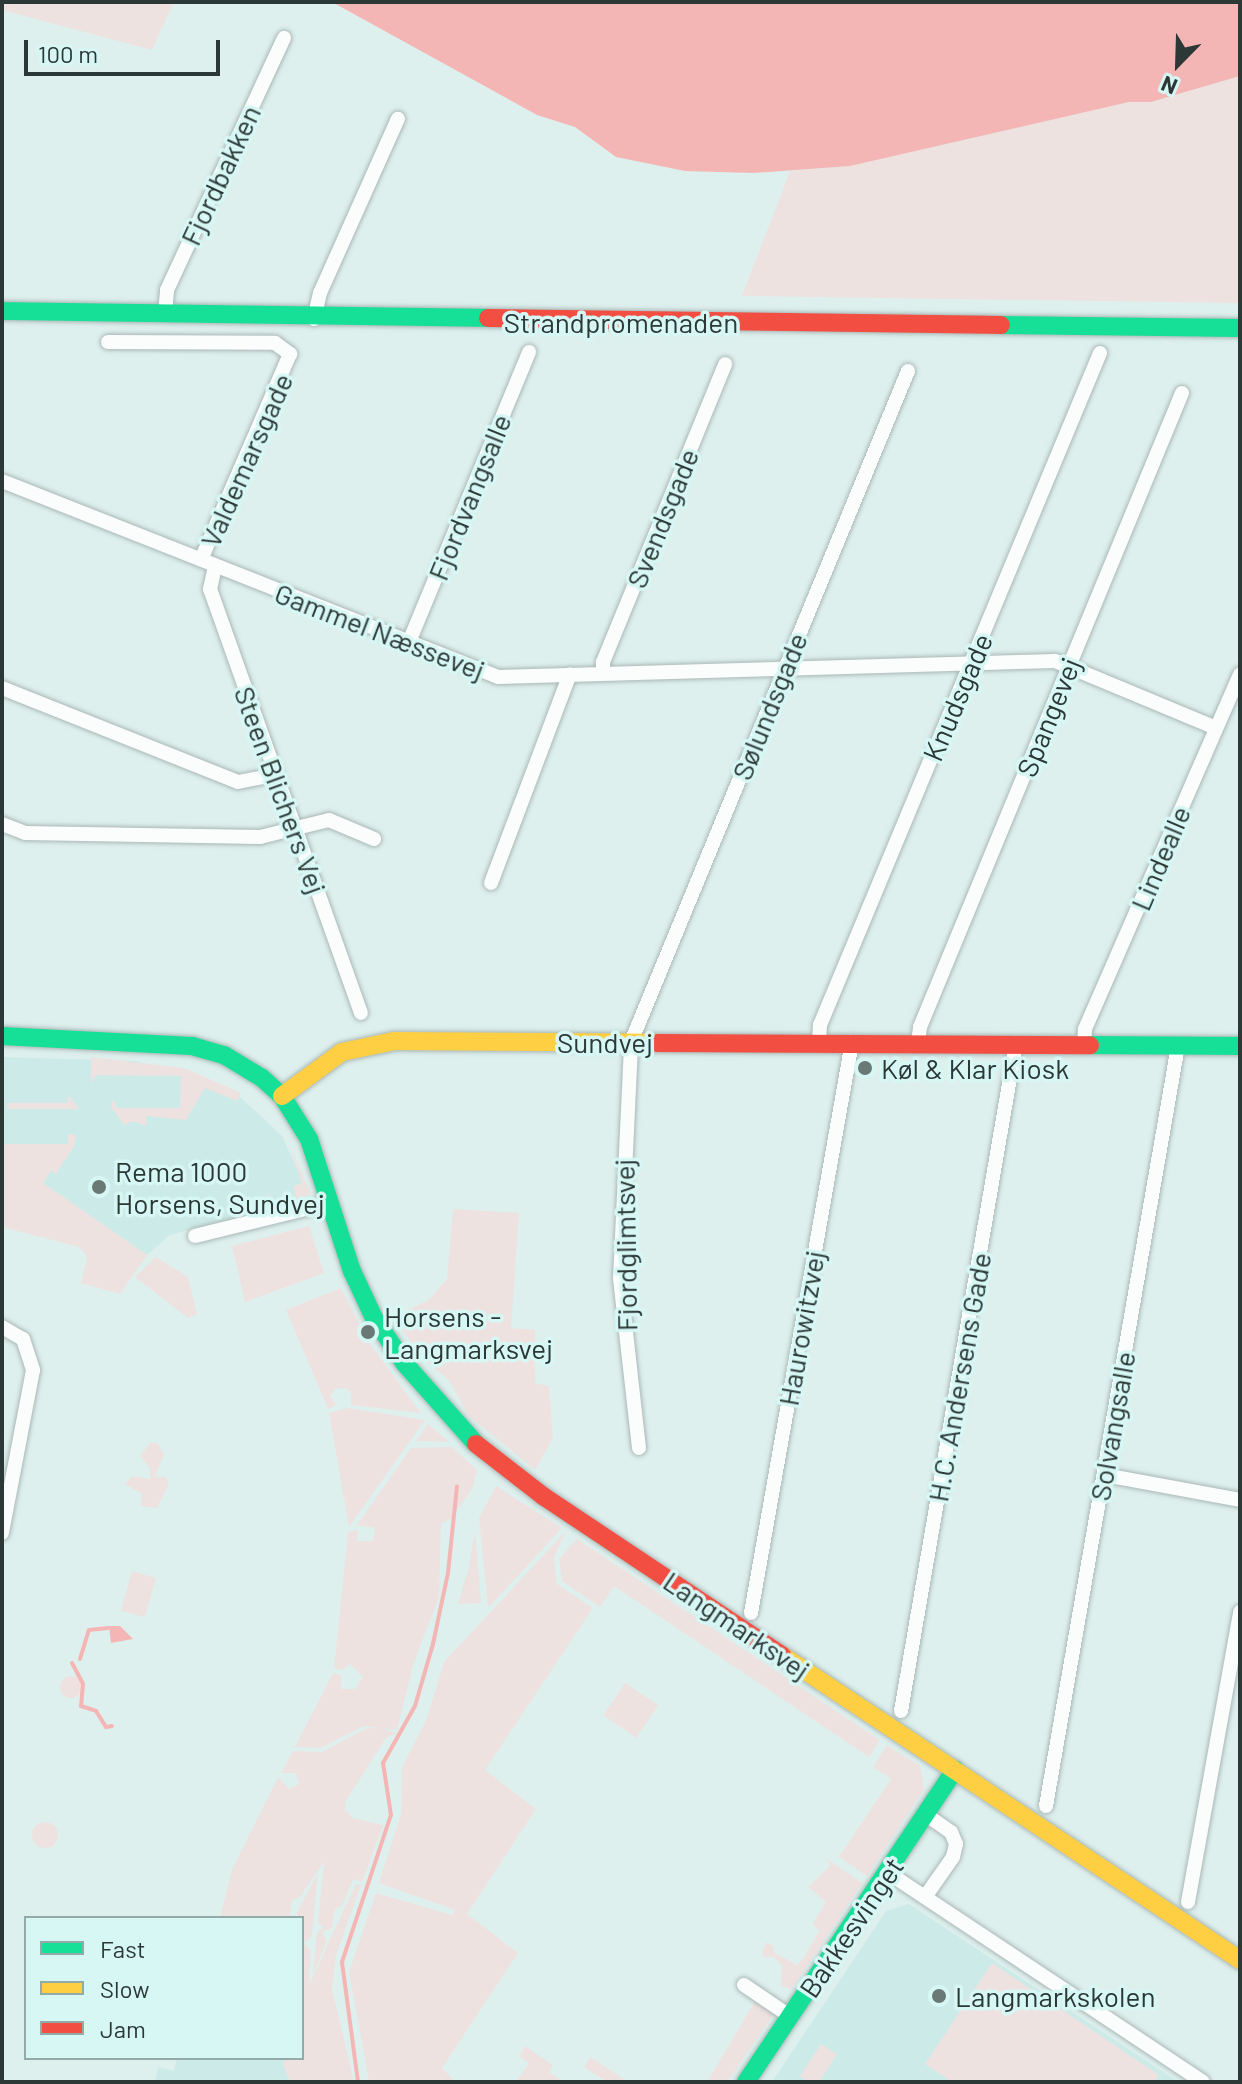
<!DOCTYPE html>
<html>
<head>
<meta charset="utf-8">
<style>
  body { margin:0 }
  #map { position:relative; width:1242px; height:2084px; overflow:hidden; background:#def0ee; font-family:Barlow,sans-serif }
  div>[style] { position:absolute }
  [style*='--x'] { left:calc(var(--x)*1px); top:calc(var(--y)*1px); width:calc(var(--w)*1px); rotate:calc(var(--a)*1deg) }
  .built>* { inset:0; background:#cceae7 }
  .green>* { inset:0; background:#ede2e0; transform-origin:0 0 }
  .round { border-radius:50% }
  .water>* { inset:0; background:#f4b6b5 }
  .stream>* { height:4px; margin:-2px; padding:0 2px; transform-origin:2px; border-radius:2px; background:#f4b6b5 }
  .roads { filter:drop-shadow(0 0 2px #aab8b6) drop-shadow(0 0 2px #aab8b6) }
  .street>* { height:14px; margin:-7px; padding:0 7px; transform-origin:7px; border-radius:7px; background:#fafdfc }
  .fast>* { height:18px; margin:-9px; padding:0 9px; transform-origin:9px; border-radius:9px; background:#16e098 }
  .slow>* { height:18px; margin:-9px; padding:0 9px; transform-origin:9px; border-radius:9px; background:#ffcf43 }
  .jam>* { height:18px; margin:-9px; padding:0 9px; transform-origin:9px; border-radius:9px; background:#f24e42 }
  .dots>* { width:22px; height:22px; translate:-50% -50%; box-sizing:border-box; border:4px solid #d7f7f4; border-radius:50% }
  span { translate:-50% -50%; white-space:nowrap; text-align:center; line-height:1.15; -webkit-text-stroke:7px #d7f7f4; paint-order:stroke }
  .street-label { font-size:28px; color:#2b3836 }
  .poi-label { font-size:28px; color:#2b3836 }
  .left { translate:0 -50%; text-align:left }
  .frame { position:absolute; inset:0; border:4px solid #2b3836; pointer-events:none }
  .legend { position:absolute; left:24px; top:1916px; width:280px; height:144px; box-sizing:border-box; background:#d7f7f4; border:2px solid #92aba8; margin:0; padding:10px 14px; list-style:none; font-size:24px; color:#2b3836 }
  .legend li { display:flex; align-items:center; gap:16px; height:40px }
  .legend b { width:40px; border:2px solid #92aba8 }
  .north { position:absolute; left:1138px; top:24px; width:80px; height:80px; -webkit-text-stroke:6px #d7f7f4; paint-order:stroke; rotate:203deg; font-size:22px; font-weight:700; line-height:32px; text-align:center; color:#2b3836 }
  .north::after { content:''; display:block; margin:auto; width:28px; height:36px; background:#2b3836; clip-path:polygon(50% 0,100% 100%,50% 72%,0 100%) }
  .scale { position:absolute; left:24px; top:40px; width:196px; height:36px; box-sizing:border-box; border:4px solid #2b3836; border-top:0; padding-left:10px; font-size:24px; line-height:28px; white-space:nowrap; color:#2b3836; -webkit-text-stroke:6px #d7f7f4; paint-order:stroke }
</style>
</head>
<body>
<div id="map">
  <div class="built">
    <i style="clip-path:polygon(2px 1057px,137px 1061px,236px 1093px,282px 1136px,307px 1190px,302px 1199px,170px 1235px,147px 1255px,2px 1155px)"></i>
    <i style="clip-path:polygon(909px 1904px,1178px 2082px,772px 2082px,886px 1911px)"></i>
    <i style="clip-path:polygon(177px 2058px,285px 2058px,290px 2082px,155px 2082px,158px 2067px,174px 2071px)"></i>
  </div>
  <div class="green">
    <i style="clip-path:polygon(2px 2px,174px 2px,152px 50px,2px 10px)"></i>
    <i style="clip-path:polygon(1240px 76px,1240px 303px,742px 296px,790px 171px,850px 166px,1129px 102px,1151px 102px)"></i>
    <i style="clip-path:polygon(91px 1057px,184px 1068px,241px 1093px,237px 1101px,205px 1088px,186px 1120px,146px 1116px,146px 1126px,133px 1121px,124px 1125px,111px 1107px,113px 1099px,117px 1108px,180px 1108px,181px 1076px,96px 1075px,91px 1083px)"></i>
    <i style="clip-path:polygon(68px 1094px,79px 1109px,7px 1109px,8px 1103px,68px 1103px)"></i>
    <i style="clip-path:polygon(68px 1134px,76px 1135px,74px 1146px,56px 1174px,51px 1171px,43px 1183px,147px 1255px,120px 1294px,81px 1283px,87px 1257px,79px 1247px,2px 1227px,2px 1144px,68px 1144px)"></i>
    <i style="clip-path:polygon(288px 1141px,311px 1194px,273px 1206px,268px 1204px,267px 1189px,271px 1203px,296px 1196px,293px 1186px,302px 1183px)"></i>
    <i style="clip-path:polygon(453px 1209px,519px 1213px,511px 1328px,535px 1330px,535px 1383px,549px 1386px,553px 1438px,535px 1470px,468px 1415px,449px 1380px,419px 1356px,394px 1316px,429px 1300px,447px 1279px)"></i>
    <i style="clip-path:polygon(309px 1226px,324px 1273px,245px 1302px,232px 1246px)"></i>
    <i style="clip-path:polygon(156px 1257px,188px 1277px,197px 1314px,188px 1318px,135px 1277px)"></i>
    <i style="clip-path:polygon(341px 1288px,368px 1341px,421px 1413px,351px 1405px,351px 1392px,346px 1388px,335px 1389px,330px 1396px,337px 1405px,328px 1409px,286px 1310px)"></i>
    <i style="clip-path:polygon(347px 1408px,425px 1420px,349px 1527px,329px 1413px)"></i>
    <i style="clip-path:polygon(428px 1424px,449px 1442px,416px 1441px)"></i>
    <i style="clip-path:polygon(150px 1443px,157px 1443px,164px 1454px,155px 1477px,166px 1477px,169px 1484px,157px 1508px,141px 1506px,142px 1494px,125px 1484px,132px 1476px,150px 1479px,150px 1468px,140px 1456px)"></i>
    <i style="clip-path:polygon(452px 1447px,477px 1470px,472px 1489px,451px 1519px,441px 1523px,439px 1597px,413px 1665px,397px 1730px,364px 1726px,320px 1748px,295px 1747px,333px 1673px,341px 1675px,341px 1689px,355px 1689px,363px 1677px,350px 1664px,343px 1670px,334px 1668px,348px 1532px,358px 1530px,357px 1541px,373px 1541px,375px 1528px,357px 1525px,411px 1448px)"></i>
    <i style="clip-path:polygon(496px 1486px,562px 1528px,488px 1608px,479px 1518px)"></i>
    <i style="clip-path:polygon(475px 1531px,481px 1603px,458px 1604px,469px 1567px)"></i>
    <i style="clip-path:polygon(566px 1531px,554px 1558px,557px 1584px,593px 1608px,485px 1770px,536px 1809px,467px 1914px,518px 1953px,442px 2068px,455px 2082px,369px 2082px,349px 1972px,376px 1893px,452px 1915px,455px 1910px,379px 1883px,401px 1814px,402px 1767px,426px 1721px,444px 1662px)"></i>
    <i style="clip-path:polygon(577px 1539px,880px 1740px,869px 1757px,614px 1586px,600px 1607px,562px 1581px,559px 1559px)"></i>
    <i style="left:132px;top:1571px;width:25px;height:41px;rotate:16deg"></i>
    <i class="round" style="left:60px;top:1676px;width:22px;height:22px"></i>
    <i style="left:625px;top:1683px;width:40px;height:39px;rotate:34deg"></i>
    <i style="clip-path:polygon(379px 1727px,396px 1733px,386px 1738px,345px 1802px,345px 1810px,353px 1818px,383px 1825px,362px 1882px,353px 1879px,342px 1906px,335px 1909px,332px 1928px,322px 1932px,327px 1941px,313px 1974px,317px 1933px,323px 1927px,318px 1922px,324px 1862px,299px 1898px,292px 1900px,289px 1918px,220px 1918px,232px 1870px,278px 1777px,289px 1789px,299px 1784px,296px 1773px,281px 1773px,293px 1751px,322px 1752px,365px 1729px)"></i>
    <i style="clip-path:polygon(887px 1745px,920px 1766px,924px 1789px,867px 1876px,839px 1857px,891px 1779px,873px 1767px)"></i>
    <i class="round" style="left:32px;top:1822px;width:26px;height:26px"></i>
    <i style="clip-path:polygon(827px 1859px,862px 1883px,792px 1989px,781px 1986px,782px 1966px,774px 1957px,762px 1957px,763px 1949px,767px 1942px,775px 1947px,773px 1952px,797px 1965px,805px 1956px,819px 1931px,813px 1923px,826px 1902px,808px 1887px,830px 1866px)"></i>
    <i style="clip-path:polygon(318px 1873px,312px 1936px,304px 1943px,311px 1951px,309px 1985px,356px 1884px,361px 1885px,336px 1955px,332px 1989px,354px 2082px,290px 2082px,283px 2064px,285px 2058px,302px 2058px,302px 1918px,296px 1914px)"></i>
    <i style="clip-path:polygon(992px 1963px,1159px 2075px,1154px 2082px,952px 2082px,925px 2064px)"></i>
    <i style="clip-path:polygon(755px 2001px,774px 2014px,727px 2082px,707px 2082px)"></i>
    <i style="clip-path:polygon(821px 2044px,837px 2054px,819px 2082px,808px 2082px,800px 2076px)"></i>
    <i style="clip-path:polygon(525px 2046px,553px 2065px,549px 2072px,563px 2082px,516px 2082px,529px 2063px,519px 2056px)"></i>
    <i style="clip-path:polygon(590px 2057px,598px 2062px,628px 2082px,607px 2082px,584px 2067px)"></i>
  </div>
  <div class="water">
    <i style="clip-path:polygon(332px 2px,1240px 2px,1240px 76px,1151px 102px,1129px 102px,850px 166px,754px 173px,685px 171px,616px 157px,575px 127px,537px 115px)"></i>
    <i style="clip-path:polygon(109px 1626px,120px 1626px,133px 1639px,111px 1643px)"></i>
  </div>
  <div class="stream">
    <i style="--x:80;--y:1659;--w:30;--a:-73"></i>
    <i style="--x:89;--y:1630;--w:19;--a:-6"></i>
    <i style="--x:72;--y:1663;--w:24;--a:62"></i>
    <i style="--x:83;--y:1684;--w:22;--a:95"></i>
    <i style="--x:81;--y:1706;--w:16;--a:18"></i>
    <i style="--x:96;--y:1711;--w:19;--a:58"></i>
    <i style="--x:106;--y:1727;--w:6;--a:-9"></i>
    <i style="--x:358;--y:2082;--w:121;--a:-97.6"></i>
    <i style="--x:342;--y:1962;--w:155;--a:-71.6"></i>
    <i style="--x:391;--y:1815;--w:53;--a:-98.7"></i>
    <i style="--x:383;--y:1763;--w:65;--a:-60.7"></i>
    <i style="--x:415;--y:1706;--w:65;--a:-73.8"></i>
    <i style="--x:433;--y:1644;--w:73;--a:-78.1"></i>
    <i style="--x:448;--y:1573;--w:87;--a:-84.1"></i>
  </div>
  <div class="roads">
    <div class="street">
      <i style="--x:165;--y:314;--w:24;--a:-85"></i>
      <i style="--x:167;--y:290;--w:278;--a:-65.1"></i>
      <i style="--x:314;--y:319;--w:27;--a:-77"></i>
      <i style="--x:320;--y:293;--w:191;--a:-65.9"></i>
      <i style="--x:108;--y:342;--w:167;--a:0.3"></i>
      <i style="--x:275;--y:343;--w:19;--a:36"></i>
      <i style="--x:290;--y:354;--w:224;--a:113.4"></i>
      <i style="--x:2;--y:481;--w:533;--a:21.56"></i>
      <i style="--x:498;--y:677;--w:557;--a:-1.65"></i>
      <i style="--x:1055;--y:661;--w:174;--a:22.6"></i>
      <i style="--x:215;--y:566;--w:24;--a:102"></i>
      <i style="--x:210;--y:589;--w:450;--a:70.4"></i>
      <i style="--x:409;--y:642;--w:314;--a:-67.5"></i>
      <i style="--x:603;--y:673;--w:11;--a:-90"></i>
      <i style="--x:603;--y:662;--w:322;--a:-67.7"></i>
      <i style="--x:2;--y:688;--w:254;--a:21.7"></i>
      <i style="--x:238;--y:782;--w:38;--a:-11"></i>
      <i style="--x:2;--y:824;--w:25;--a:21"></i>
      <i style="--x:25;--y:833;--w:235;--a:1"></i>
      <i style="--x:260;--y:837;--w:71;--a:-13.8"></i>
      <i style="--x:329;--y:820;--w:49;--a:22.9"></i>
      <i style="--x:491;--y:883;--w:223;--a:-69.3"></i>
      <i style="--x:918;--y:1042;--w:15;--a:-82"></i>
      <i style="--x:920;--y:1027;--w:686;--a:-67.55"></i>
      <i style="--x:819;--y:1043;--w:18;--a:-87"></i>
      <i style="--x:820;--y:1025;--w:728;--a:-67.38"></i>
      <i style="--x:1084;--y:1044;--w:15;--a:-86"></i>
      <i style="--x:1085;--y:1029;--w:387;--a:-66.4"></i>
      <i style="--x:195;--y:1236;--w:138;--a:-13.8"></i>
      <i style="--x:2;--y:1327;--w:24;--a:30"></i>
      <i style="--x:23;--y:1339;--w:33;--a:72"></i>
      <i style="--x:33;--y:1370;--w:166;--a:100.8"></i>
      <i style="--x:639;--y:1448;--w:170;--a:-96.4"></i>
      <i style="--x:620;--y:1279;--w:237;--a:-87.3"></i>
      <i style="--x:631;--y:1042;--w:726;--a:-67.57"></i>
      <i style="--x:1104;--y:1475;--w:138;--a:10.4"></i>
      <i style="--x:751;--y:1613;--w:580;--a:-79.97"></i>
      <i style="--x:901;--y:1711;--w:678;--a:-80.23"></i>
      <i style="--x:1046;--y:1806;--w:771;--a:-80.15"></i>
      <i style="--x:925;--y:1814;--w:32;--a:35"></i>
      <i style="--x:951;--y:1832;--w:13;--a:67"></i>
      <i style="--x:956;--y:1844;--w:13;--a:103"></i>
      <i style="--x:953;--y:1857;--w:49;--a:125"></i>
      <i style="--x:887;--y:1872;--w:379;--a:33.6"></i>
      <i style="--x:1188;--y:1902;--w:295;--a:-79.8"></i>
      <i style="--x:744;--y:1985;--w:57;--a:34.2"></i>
    </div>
    <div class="fast">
      <i style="--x:2;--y:311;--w:486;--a:0.8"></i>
      <i style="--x:1001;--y:325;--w:239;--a:0.7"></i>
      <i style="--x:2;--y:1036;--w:190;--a:3"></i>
      <i style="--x:192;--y:1046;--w:33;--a:16"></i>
      <i style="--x:224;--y:1055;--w:44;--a:31.2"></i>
      <i style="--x:262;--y:1078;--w:27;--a:42"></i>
      <i style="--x:282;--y:1096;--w:51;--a:57.9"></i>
      <i style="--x:309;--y:1139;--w:139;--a:72"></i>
      <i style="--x:352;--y:1271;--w:52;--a:64.9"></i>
      <i style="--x:374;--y:1318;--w:55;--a:56"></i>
      <i style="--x:405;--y:1364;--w:107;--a:48.4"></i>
      <i style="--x:1090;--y:1045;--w:150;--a:0.4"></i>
      <i style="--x:746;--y:2082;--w:376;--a:-56.2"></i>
    </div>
    <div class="slow">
      <i style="--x:282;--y:1096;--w:74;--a:-36.3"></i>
      <i style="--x:342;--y:1052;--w:53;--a:-11.9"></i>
      <i style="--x:394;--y:1041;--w:263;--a:0.4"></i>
      <i style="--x:783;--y:1656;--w:549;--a:33.63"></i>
    </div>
    <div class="jam">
      <i style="--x:488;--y:318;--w:513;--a:0.78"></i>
      <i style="--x:657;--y:1043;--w:433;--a:0.3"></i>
      <i style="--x:476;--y:1444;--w:85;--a:37.8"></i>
      <i style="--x:543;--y:1496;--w:288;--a:33.7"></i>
    </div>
  </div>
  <div class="dots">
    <i style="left:865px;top:1068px;background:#6a7876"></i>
    <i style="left:99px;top:1187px;background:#6a7876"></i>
    <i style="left:368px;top:1332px;background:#6a7876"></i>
    <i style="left:939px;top:1996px;background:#6a7876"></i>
  </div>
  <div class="street-label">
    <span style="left:220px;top:175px;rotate:-65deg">Fjordbakken</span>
    <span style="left:621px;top:322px">Strandpromenaden</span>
    <span style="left:246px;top:460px;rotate:-66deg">Valdemarsgade</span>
    <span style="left:469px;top:497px;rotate:-68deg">Fjordvangsalle</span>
    <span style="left:662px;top:518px;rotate:-68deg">Svendsgade</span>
    <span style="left:380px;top:631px;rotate:21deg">Gammel Næssevej</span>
    <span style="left:957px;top:697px;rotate:-67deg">Knudsgade</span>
    <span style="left:769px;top:706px;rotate:-68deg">Sølundsgade</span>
    <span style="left:1048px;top:717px;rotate:-68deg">Spangevej</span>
    <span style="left:281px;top:790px;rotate:70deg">Steen Blichers Vej</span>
    <span style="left:1160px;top:858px;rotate:-67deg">Lindealle</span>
    <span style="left:605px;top:1042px">Sundvej</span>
    <span style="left:625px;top:1245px;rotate:-91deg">Fjordglimtsvej</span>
    <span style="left:801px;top:1328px;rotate:-80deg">Haurowitzvej</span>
    <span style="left:959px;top:1377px;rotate:-80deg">H.C. Andersens Gade</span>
    <span style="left:1112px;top:1426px;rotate:-80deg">Solvangsalle</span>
    <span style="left:737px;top:1625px;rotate:34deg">Langmarksvej</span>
    <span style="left:851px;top:1927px;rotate:-56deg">Bakkesvinget</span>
  </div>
  <div class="poi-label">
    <span class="left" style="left:881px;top:1068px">Køl &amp; Klar Kiosk</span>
    <span class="left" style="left:115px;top:1187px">Rema 1000<br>Horsens, Sundvej</span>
    <span class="left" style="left:384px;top:1332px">Horsens -<br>Langmarksvej</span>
    <span class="left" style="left:955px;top:1996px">Langmarkskolen</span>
  </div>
  <div class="frame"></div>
  <ul class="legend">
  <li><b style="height:10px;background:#16e098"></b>Fast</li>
  <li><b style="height:10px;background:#ffcf43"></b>Slow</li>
  <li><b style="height:10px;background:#f24e42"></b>Jam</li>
  </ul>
  <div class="north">N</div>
  <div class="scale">100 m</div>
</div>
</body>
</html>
